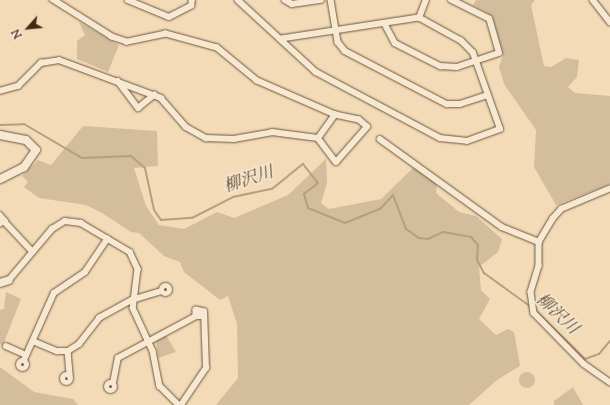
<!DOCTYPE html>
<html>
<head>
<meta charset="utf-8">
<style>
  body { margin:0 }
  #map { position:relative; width:610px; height:405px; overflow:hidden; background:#f3dbb8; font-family:"Sorts Mill Goudy","Noto Serif JP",serif }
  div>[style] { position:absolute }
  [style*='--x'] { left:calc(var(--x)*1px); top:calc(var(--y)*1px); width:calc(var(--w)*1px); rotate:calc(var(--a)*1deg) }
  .green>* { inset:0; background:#d4bd9c }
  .round { border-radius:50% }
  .stream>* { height:2px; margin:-1px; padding:0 1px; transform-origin:1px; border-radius:1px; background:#b69f80 }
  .roads { filter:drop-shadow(0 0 1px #6c573d) drop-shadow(0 0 1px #6c573d) }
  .street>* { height:5.5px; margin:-2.75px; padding:0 2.75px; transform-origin:2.75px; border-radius:2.75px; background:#f7e8d1 }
  .street>.ring { margin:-2.75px; padding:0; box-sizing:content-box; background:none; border:5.5px solid #f7e8d1; border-radius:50% }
  .secondary>* { height:8px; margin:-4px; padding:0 4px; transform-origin:4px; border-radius:4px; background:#f7e8d1 }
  span { translate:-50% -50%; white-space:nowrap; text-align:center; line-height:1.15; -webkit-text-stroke:3px #f7e8d1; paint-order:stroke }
  .water-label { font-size:17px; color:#634e34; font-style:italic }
  .north { position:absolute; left:8px; top:8px; width:40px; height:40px; -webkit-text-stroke:3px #f7e8d1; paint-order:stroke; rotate:243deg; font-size:11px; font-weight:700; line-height:16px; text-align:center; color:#3f2b14 }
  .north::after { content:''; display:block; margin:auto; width:14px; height:18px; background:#3f2b14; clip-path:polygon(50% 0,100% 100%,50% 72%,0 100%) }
</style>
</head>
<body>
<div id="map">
  <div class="green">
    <i style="clip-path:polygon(476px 0,535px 0,531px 5px,544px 66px,551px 67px,566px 58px,579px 60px,577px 77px,568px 87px,575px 93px,610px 96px,610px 184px,556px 205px,534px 167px,536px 130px,504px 84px,499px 67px,503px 55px,494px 21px,491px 15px,473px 5px)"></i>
    <i style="clip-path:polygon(79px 22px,119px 45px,108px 72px,77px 59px,77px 41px,85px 35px)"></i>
    <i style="clip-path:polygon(83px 126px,157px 131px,158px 166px,134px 168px,146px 206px,159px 225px,184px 229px,217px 212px,234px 218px,288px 195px,326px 159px,327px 183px,321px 203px,329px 209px,381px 199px,414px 167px,437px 184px,436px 193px,459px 212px,476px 216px,502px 239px,498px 252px,479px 267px,481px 290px,490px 299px,479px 319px,496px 335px,508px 329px,514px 332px,520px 366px,497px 380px,469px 405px,216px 405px,238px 378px,237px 324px,228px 296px,220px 300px,184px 272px,180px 262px,164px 256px,139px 233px,131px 232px,102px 213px,86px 205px,39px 198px,24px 187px,28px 182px,22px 176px,38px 160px,51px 165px)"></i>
    <i style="clip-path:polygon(6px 292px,21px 299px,3px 345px,0 344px,0 310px,4px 309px)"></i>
    <i style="clip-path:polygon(166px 335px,176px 352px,158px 358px,156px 340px)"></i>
    <i style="clip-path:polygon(0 367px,34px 392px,73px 399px,78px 405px,0 405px)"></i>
    <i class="round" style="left:519px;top:372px;width:16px;height:16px"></i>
    <i style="clip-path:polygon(573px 387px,583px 405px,554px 405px,554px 401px)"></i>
  </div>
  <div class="stream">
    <i style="--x:0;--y:125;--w:24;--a:-2"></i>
    <i style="--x:24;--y:124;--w:67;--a:30.4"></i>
    <i style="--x:82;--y:158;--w:49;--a:-2.3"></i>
    <i style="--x:131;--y:156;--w:18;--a:41"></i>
    <i style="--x:145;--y:168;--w:43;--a:77.9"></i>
    <i style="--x:154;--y:210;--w:12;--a:55"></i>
    <i style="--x:161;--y:220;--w:31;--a:-4"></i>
    <i style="--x:192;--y:218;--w:46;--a:-27.1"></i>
    <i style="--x:233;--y:197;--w:40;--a:-12"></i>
    <i style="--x:272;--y:189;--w:40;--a:-39"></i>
    <i style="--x:303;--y:164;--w:24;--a:52"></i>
    <i style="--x:318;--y:183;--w:18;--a:142"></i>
    <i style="--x:304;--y:194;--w:15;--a:74"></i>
    <i style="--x:308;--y:208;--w:40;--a:22"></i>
    <i style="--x:345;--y:223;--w:38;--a:-22"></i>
    <i style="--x:380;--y:209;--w:19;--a:-47"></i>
    <i style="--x:393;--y:195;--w:36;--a:69"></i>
    <i style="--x:406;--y:229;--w:16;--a:35"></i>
    <i style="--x:419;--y:238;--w:9;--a:6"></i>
    <i style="--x:428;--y:239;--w:17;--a:-25"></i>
    <i style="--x:443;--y:232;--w:28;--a:10"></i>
    <i style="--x:471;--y:237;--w:11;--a:49"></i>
    <i style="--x:478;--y:245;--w:15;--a:94"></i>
    <i style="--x:477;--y:260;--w:15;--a:62"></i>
    <i style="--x:484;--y:273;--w:58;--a:35.9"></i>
    <i style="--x:535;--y:310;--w:70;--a:44.4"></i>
    <i style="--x:585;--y:359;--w:15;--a:-20"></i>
    <i style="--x:599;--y:354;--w:17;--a:-50"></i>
  </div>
  <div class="roads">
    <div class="street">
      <i style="--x:128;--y:0;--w:44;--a:22.5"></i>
      <i style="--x:169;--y:17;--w:25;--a:-27"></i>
      <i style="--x:191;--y:6;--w:6;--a:-81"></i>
      <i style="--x:238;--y:0;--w:106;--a:42.7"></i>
      <i style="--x:316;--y:72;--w:140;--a:28"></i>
      <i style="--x:440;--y:138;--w:27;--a:6"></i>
      <i style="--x:467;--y:141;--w:35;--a:-20"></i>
      <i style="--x:500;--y:129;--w:81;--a:-109.6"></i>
      <i style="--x:473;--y:53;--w:17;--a:-135"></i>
      <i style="--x:461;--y:41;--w:48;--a:-151.3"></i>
      <i style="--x:419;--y:18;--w:140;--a:171.3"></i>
      <i style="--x:285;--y:0;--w:8;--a:30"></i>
      <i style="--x:292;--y:4;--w:29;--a:-8"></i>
      <i style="--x:331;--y:0;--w:43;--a:80.5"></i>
      <i style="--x:338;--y:42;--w:11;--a:52"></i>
      <i style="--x:345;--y:51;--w:115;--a:27.5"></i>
      <i style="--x:447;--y:104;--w:13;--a:0"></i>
      <i style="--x:460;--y:104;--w:29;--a:-18"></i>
      <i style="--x:593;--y:0;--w:28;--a:52"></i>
      <i style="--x:419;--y:18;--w:19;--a:-69"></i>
      <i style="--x:385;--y:24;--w:21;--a:62"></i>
      <i style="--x:395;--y:43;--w:51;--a:27.1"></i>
      <i style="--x:440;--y:66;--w:17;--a:3"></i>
      <i style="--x:457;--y:67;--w:44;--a:-18.4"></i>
      <i style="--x:499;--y:53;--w:35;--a:-106"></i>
      <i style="--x:489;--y:19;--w:42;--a:-153.4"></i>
      <i style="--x:118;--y:81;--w:34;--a:53"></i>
      <i style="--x:138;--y:108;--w:21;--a:-39"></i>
      <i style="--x:0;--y:91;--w:19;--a:-16"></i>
      <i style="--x:18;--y:86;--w:33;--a:-45"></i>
      <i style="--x:41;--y:63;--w:18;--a:-9"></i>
      <i style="--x:59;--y:60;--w:109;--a:20.4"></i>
      <i style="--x:161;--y:98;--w:38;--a:49"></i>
      <i style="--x:186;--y:127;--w:23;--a:29"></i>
      <i style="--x:206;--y:138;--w:28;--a:2"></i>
      <i style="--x:234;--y:139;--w:39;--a:-10"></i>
      <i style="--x:272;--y:132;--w:46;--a:7.4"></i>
      <i style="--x:318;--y:138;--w:29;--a:-54"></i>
      <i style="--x:335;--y:115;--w:85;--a:-156.4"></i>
      <i style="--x:257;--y:81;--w:52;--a:-140.5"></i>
      <i style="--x:217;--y:48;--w:53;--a:-164.6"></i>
      <i style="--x:166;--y:34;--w:40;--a:168"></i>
      <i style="--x:127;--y:42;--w:16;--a:-162"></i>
      <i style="--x:112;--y:37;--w:70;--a:-147.9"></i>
      <i style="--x:318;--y:138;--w:30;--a:53"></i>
      <i style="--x:336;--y:162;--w:47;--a:-48.5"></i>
      <i style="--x:367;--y:127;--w:11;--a:-139"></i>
      <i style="--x:359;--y:120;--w:25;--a:-168"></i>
      <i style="--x:380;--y:139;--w:150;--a:35.8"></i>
      <i style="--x:502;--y:227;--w:40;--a:22"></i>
      <i style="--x:610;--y:189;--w:52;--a:157.4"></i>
      <i style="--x:562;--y:209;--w:13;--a:132"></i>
      <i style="--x:553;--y:219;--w:27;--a:121"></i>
      <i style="--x:539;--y:242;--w:24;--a:90"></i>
      <i style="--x:539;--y:266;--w:27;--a:107"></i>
      <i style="--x:531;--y:292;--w:21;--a:82"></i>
      <i style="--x:534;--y:313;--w:71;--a:45.6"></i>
      <i style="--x:584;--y:364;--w:32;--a:35"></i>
      <i style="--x:0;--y:215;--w:8;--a:50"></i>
      <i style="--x:5;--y:221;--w:6;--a:149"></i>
      <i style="--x:5;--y:222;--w:40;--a:47"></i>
      <i style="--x:9;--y:280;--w:67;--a:-49.9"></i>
      <i style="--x:52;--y:229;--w:15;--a:-32"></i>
      <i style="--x:65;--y:221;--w:16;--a:7"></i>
      <i style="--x:81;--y:223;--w:57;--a:30.6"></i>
      <i style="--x:130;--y:252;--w:19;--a:65"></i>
      <i style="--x:138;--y:269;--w:39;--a:97"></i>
      <i style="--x:133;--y:308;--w:47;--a:65.1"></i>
      <i style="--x:153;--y:351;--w:36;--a:79"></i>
      <i style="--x:160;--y:386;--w:27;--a:45"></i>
      <i class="ring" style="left:161.5px;top:285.5px;width:3.5px;height:3.5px"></i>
      <i style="--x:33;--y:341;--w:26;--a:23"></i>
      <i style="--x:57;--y:351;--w:11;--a:0"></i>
      <i style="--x:68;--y:351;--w:13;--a:-32"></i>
      <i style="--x:79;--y:344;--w:33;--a:-52"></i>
      <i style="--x:99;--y:318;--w:38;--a:-29"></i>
      <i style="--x:132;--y:300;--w:30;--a:-17"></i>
      <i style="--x:6;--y:346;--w:22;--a:24"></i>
      <i style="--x:68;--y:351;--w:25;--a:85"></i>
      <i style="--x:24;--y:360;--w:73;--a:-65.9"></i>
      <i style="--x:54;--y:293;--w:37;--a:-34"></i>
      <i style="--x:85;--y:272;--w:40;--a:-56"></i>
      <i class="ring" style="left:18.5px;top:360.5px;width:3.5px;height:3.5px"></i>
      <i class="ring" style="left:62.5px;top:374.5px;width:3.5px;height:3.5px"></i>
      <i class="ring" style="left:106.5px;top:382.5px;width:3.5px;height:3.5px"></i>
      <i style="--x:113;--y:383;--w:25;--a:-79"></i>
      <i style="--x:118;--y:358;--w:89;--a:-28.3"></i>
      <i style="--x:181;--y:405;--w:45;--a:-56"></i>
      <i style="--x:206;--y:368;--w:56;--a:-92"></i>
      <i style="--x:204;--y:312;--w:8;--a:-166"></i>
      <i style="--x:196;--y:310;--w:6;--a:90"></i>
      <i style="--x:196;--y:316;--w:7;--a:0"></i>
    </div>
    <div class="secondary">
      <i style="--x:0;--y:135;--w:26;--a:11"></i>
      <i style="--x:26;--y:140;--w:14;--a:45"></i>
      <i style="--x:36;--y:150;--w:21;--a:125"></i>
      <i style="--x:24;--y:167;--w:27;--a:153"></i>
      <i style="--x:0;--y:283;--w:9;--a:-18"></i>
    </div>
  </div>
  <div class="water-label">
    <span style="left:249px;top:181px;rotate:-18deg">柳沢川</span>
    <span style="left:556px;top:315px;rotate:43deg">柳沢川</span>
  </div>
  <div class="north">N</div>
</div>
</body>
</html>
